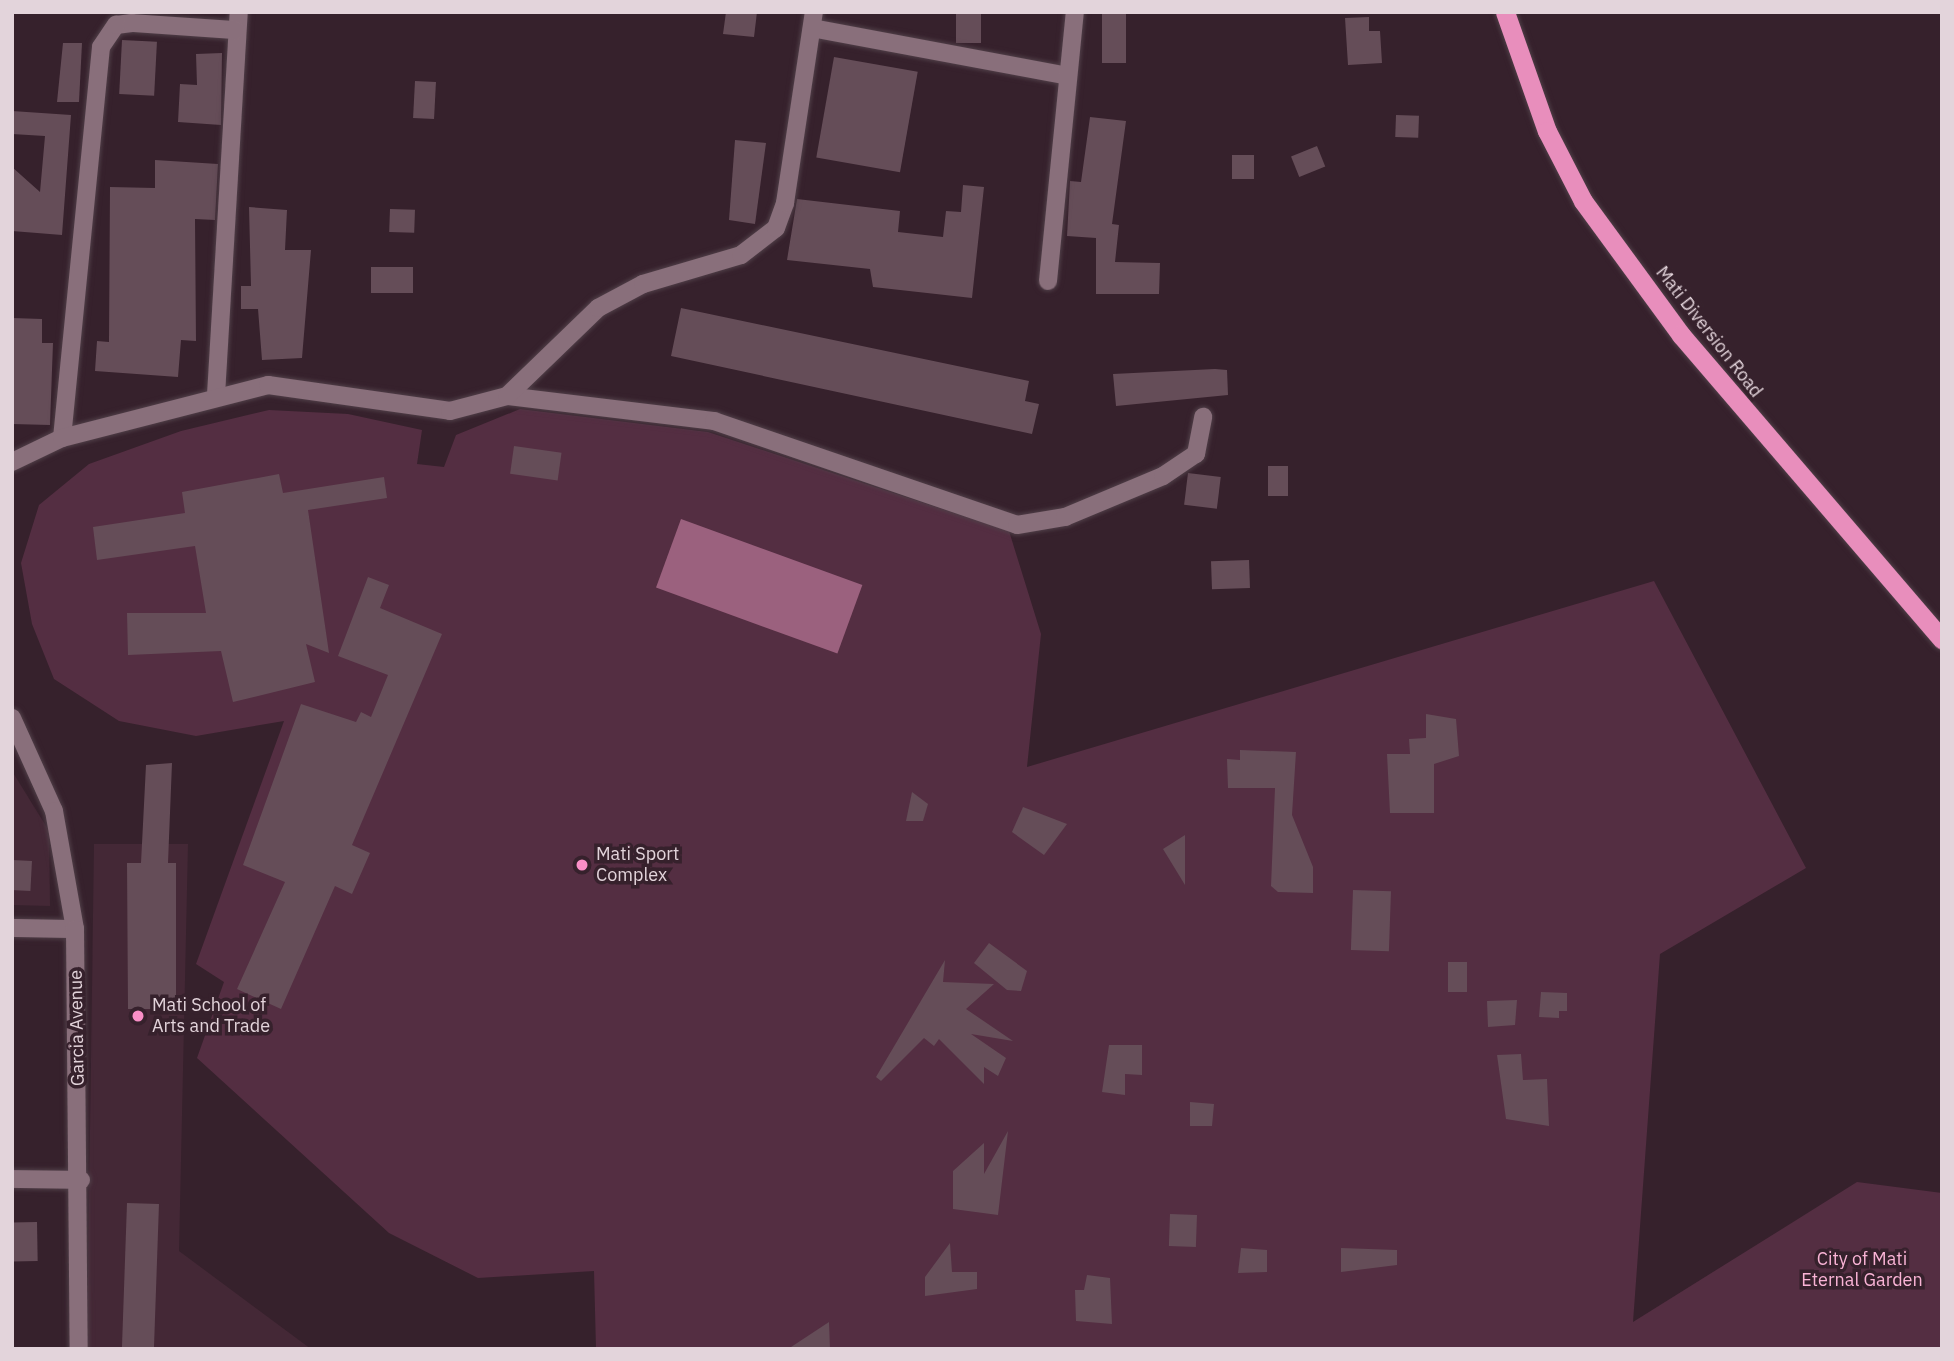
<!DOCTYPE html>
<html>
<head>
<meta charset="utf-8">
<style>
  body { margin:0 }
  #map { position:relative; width:1954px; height:1361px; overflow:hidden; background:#36212c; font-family:"IBM Plex Sans",sans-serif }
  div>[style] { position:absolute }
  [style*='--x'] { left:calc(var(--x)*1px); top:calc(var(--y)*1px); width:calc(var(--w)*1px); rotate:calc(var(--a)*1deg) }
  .built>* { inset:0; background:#442836 }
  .green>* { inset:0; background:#542e42 }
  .water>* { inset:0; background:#9b617e; transform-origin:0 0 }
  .building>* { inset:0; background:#654d58; transform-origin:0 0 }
  .roads { filter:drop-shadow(0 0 2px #503f48) drop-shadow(0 0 2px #503f48) }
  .minor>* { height:18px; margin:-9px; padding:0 9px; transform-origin:9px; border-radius:9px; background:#896f7b }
  .tertiary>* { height:18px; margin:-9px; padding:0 9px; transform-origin:9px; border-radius:9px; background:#896f7b }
  .trunk>* { height:19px; margin:-9.5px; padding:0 9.5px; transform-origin:9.5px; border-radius:9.5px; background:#e88ebc }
  .dots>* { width:19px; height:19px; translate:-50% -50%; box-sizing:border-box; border:4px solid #36212c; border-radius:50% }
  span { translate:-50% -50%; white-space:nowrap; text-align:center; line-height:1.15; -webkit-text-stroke:7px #36212c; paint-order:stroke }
  .street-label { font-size:18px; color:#e3d4db }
  .poi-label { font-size:18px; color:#e3d4db }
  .left { translate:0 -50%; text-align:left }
  .park-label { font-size:18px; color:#fab4d6 }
  .frame { position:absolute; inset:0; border:14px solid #e3d4db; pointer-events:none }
</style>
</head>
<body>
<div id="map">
  <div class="built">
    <i style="clip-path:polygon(12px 771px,49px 831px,50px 906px,12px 905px)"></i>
    <i style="clip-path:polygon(94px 844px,188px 844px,179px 1251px,311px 1349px,87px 1349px)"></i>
  </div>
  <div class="green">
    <i style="clip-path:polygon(520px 409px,708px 432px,1009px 531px,1041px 634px,1027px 767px,1654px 581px,1806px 868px,1660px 954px,1633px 1322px,1857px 1182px,1942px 1193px,1942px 1349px,596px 1349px,594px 1271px,478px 1278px,389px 1233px,197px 1058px,224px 982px,196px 964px,284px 721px,196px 736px,119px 721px,54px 679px,32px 624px,21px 563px,39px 505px,89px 464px,181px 431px,269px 410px,348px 414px,422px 430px,417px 464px,444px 467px,456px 435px)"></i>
  </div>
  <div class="water">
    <i style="left:681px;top:519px;width:193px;height:73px;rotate:20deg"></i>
  </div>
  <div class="building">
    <i style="clip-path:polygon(726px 12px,757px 12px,754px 37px,723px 34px)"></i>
    <i style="left:956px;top:12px;width:25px;height:31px"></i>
    <i style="left:1102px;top:12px;width:24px;height:51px"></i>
    <i style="clip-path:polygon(1369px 17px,1369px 31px,1380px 31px,1382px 63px,1348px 65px,1345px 18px)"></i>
    <i style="left:122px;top:40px;width:35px;height:54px;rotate:3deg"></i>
    <i style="clip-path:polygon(63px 43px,82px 43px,79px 102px,57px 102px)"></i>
    <i style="clip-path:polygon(222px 53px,221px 125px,178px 122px,180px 84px,197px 85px,196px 54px)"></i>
    <i style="left:834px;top:57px;width:85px;height:102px;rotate:10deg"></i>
    <i style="left:415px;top:81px;width:21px;height:37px;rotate:3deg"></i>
    <i style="clip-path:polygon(12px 111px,71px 115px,62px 235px,12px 231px,12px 167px,40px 192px,45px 136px,12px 134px)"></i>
    <i style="left:1396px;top:115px;width:23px;height:22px;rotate:2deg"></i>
    <i style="clip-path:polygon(1090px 117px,1126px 121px,1112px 224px,1119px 225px,1115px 262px,1160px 263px,1159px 294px,1096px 294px,1096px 238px,1067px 236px,1070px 181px,1081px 182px)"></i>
    <i style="clip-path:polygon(735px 140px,766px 143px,755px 224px,729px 220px)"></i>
    <i style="left:1317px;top:146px;width:22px;height:28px;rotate:68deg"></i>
    <i style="left:1254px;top:155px;width:24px;height:22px;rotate:90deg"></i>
    <i style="clip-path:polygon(155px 160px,218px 164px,215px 220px,195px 219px,196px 341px,181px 340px,178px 377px,95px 371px,97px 341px,109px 342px,110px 187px,155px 188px)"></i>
    <i style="clip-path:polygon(963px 185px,984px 187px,972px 298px,873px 287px,870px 269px,787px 260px,797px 199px,900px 211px,898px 232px,943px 237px,946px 211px,961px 212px)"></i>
    <i style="clip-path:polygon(249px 207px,287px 210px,285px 250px,311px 250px,302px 358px,262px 360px,258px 309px,241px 309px,241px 286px,251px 286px)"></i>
    <i style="left:390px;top:209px;width:25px;height:23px;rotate:2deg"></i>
    <i style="left:371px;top:267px;width:42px;height:26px"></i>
    <i style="clip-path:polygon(681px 308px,1029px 381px,1025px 401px,1039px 404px,1032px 434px,671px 356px)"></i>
    <i style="clip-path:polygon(12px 318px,42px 319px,42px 343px,53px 343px,50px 425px,12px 424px)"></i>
    <i style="clip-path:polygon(1215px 369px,1227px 370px,1228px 395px,1116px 406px,1113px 374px)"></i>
    <i style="left:514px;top:446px;width:48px;height:28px;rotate:8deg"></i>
    <i style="left:1268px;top:466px;width:20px;height:30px"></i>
    <i style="left:1188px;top:473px;width:33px;height:32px;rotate:7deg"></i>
    <i style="clip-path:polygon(279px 474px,283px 493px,384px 477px,387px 498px,308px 510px,329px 653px,306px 644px,315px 682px,233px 702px,221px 651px,128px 655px,127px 613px,206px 613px,195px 546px,97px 560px,93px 527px,185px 513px,182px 492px)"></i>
    <i style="left:1249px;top:560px;width:28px;height:38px;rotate:88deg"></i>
    <i style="clip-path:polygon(368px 577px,389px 585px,380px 608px,442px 634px,352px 845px,370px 853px,352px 894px,335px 886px,281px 1009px,237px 989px,285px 882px,243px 865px,301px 704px,356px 722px,361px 712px,371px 717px,388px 675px,338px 656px)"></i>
    <i style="clip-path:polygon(1426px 714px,1456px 719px,1459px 756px,1434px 764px,1434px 813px,1390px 813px,1387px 754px,1410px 754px,1409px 739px,1426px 738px)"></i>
    <i style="clip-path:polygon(1240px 750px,1296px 752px,1292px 815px,1313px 867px,1313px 893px,1278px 892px,1271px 886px,1275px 788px,1228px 788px,1227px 759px,1240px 760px)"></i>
    <i style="clip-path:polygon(172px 763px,168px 863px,176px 863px,176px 1009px,128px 1009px,127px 863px,141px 863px,146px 765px)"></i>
    <i style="clip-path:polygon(912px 792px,928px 804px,923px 821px,906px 821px)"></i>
    <i style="clip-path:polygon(1023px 807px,1067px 824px,1044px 855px,1012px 832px)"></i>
    <i style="clip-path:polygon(1185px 835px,1185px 885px,1163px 849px)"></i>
    <i style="left:12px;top:860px;width:20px;height:30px;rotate:3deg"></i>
    <i style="left:1353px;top:890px;width:38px;height:60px;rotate:2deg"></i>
    <i style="clip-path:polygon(989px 943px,1027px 971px,1021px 991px,1007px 990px,974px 963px)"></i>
    <i style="clip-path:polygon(945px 960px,943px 982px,994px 984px,966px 1009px,1013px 1041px,971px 1034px,1006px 1058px,998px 1076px,984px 1067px,984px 1084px,939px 1039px,934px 1046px,924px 1038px,881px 1081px,876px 1077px)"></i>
    <i style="left:1448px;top:962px;width:19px;height:30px"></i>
    <i style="clip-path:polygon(1541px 992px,1567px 993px,1567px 1011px,1559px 1011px,1559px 1018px,1539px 1017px)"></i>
    <i style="clip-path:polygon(1517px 1000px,1515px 1025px,1488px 1027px,1487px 1001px)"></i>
    <i style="clip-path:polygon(1109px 1045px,1142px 1045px,1142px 1075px,1125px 1074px,1125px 1095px,1102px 1092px)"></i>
    <i style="clip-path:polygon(1521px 1054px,1523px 1080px,1547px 1079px,1549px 1126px,1506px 1119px,1497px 1055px)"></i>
    <i style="clip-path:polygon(1190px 1102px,1214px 1104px,1212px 1126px,1190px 1126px)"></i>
    <i style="clip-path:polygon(1008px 1131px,998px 1215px,953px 1209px,953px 1171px,984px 1143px,984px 1174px)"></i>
    <i style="left:127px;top:1203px;width:32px;height:146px;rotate:2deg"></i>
    <i style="left:1170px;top:1214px;width:27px;height:32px;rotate:2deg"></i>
    <i style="left:37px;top:1222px;width:39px;height:25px;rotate:89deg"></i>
    <i style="clip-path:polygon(950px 1243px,952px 1272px,977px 1272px,977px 1289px,925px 1296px,925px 1277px)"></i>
    <i style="clip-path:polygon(1241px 1248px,1267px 1250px,1267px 1272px,1238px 1273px)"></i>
    <i style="clip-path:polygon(1341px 1248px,1397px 1250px,1397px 1265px,1341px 1272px)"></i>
    <i style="clip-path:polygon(1087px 1275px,1110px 1278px,1112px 1324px,1076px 1321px,1075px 1290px,1084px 1290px)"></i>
    <i style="clip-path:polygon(829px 1322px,830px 1349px,788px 1349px)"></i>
  </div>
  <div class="roads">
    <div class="minor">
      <i style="--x:812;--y:28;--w:256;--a:10.6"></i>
      <i style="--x:1048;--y:281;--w:270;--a:-84.3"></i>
      <i style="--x:216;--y:395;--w:384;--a:-86.6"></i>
      <i style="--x:507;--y:396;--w:209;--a:6.9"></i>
      <i style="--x:714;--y:421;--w:320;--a:18.9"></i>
      <i style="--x:1017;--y:525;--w:49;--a:-9.5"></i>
      <i style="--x:1065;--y:517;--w:106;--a:-22.7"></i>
      <i style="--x:1163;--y:476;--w:40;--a:-34"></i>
      <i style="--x:1196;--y:454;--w:38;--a:-79"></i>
      <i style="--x:62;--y:438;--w:393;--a:-84.3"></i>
      <i style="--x:101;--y:47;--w:27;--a:-56"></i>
      <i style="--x:116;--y:25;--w:16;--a:-7"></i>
      <i style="--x:132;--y:23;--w:104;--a:3.9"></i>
      <i style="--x:12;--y:462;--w:55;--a:-25.6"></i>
      <i style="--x:62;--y:438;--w:213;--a:-14.4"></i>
      <i style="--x:268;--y:385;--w:184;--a:8.1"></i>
      <i style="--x:450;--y:411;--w:59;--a:-14.7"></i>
      <i style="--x:507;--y:396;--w:127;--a:-44"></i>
      <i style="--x:598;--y:308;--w:51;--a:-28.1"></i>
      <i style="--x:643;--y:284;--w:102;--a:-16.5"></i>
      <i style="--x:741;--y:255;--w:44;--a:-37.6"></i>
      <i style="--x:776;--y:228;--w:27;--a:-70"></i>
      <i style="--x:785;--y:203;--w:193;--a:-81.4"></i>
      <i style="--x:12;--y:928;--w:63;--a:0.9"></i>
      <i style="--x:12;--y:1179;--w:69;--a:0.8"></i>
    </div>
    <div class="tertiary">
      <i style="--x:12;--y:718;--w:102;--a:65.7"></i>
      <i style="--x:54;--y:811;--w:120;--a:79.9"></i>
      <i style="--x:75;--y:929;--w:420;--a:89.5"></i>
    </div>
    <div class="trunk">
      <i style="--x:1505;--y:12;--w:126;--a:70.6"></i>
      <i style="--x:1547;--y:131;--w:79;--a:62.8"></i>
      <i style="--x:1583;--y:201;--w:166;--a:53.8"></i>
      <i style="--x:1681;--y:335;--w:401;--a:49.4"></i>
    </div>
  </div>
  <div class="dots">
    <i style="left:582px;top:865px;background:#fa8fc7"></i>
    <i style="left:138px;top:1016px;background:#fa8fc7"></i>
  </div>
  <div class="street-label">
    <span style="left:1709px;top:332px;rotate:52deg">Mati Diversion Road</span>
    <span style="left:77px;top:1028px;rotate:-91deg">Garcia Avenue</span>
  </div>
  <div class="poi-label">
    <span class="left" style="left:596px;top:865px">Mati Sport<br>Complex</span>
    <span class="left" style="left:152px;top:1016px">Mati School of<br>Arts and Trade</span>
  </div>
  <div class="park-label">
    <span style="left:1862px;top:1270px">City of Mati<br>Eternal Garden</span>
  </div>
  <div class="frame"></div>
</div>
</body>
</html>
